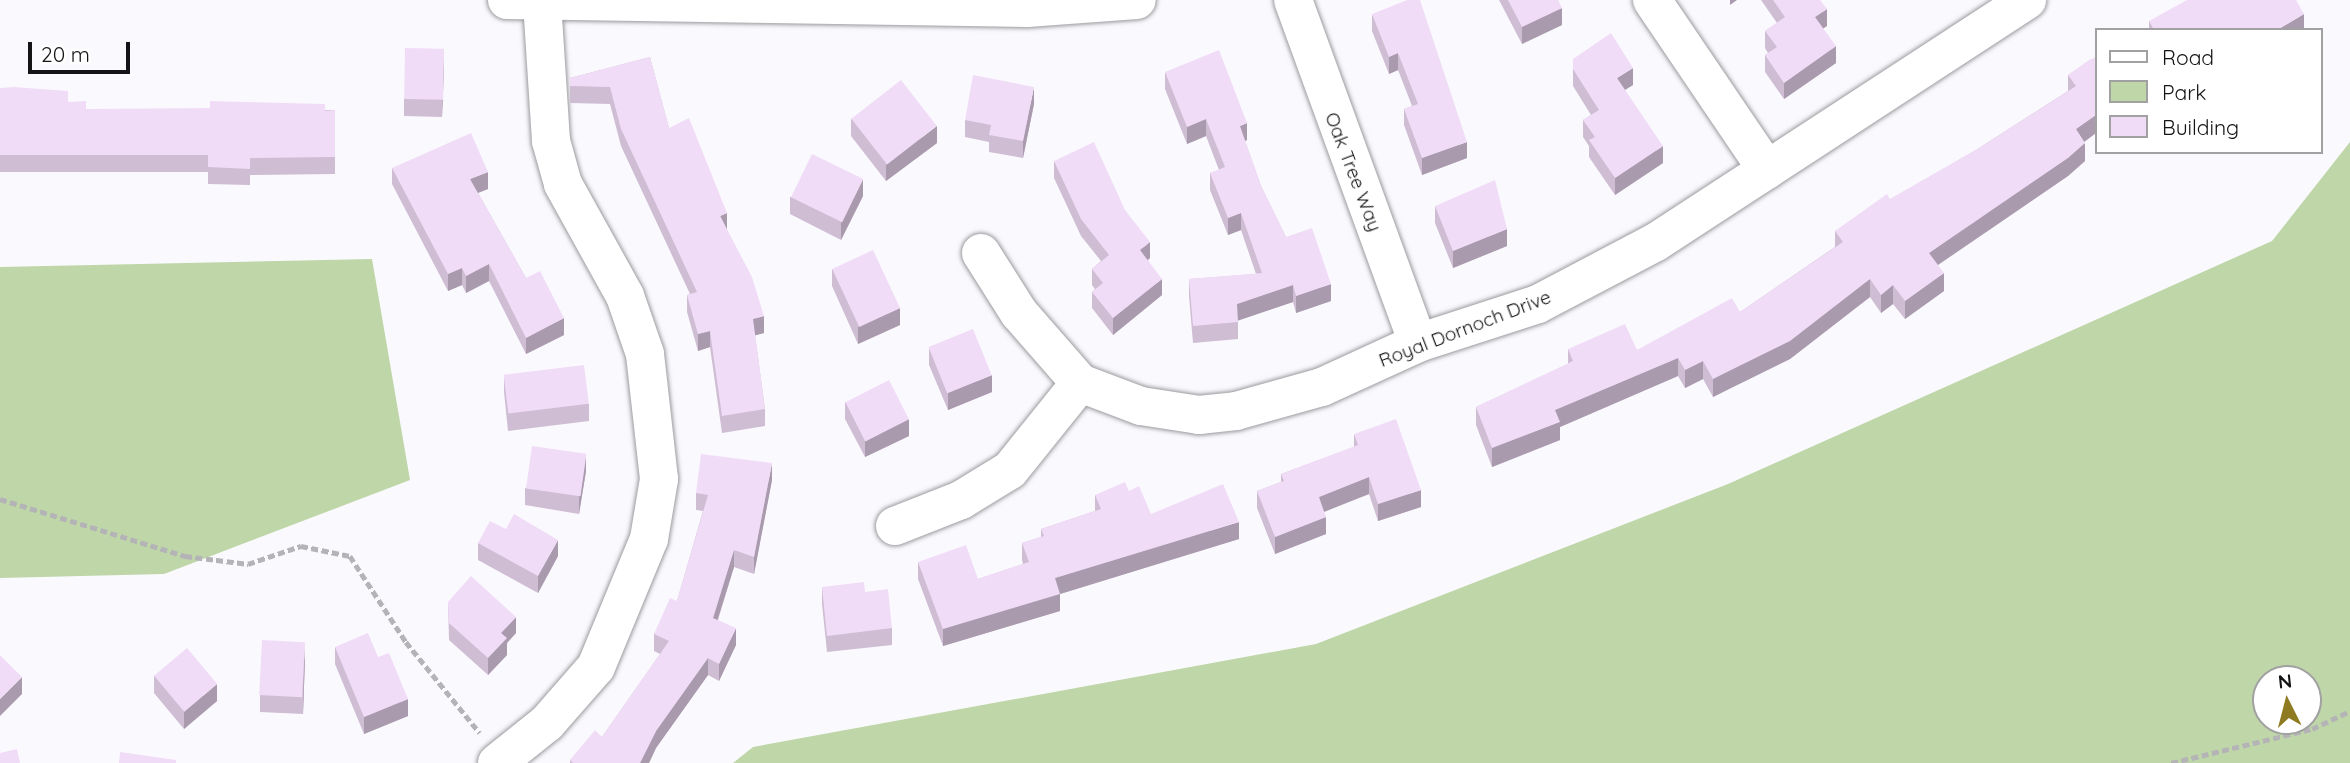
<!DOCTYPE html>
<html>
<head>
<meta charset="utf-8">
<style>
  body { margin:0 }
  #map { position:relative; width:2350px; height:763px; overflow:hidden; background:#fafafe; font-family:Quicksand,sans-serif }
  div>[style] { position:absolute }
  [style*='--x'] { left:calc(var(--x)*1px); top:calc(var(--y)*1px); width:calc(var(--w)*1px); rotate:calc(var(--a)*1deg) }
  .green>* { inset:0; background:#bfd6a8 }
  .path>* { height:4.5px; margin-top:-2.25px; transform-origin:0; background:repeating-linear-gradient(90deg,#b4b4b7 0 7px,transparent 0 10.5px) }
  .roads { filter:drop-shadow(0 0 2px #9c9b9f) drop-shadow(0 0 2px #9c9b9f) }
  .street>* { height:38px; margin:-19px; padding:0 19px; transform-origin:19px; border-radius:19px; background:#fff }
  .wall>* { inset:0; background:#cfbdd4 }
  .shaded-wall>* { inset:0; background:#a99aad }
  .building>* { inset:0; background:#f1dcf7; transform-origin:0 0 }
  span { translate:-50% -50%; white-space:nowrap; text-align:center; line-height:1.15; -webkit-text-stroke:5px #fff; paint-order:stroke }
  .street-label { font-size:19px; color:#141315 }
  .legend { position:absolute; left:2095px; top:28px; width:228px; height:126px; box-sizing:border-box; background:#fff; border:2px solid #a1a1a1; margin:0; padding:9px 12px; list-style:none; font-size:21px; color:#141315 }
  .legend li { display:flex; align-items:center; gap:14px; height:35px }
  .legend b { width:35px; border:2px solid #a1a1a1 }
  .north { position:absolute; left:2252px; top:665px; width:70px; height:70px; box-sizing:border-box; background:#fff; border:2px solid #a1a1a1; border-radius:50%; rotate:354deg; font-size:19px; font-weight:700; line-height:28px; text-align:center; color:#141315 }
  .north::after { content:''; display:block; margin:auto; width:24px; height:32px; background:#8e7a20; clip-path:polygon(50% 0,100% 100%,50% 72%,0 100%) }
  .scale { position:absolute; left:28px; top:42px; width:102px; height:32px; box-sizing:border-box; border:4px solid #141315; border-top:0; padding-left:9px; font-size:21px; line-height:24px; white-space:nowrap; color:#141315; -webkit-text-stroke:5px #fff; paint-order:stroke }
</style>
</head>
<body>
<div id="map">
  <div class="green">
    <i style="clip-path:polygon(evenodd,2350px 142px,2350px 763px,733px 763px,753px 747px,1316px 644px,1728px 484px,2272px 241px,2350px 142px,2266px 679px,2308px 679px,2308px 721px,2266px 721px,2266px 679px)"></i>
    <i style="clip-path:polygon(372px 259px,410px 480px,164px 574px,0 578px,0 267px)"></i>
  </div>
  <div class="path">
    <i style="--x:0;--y:499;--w:194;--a:17.1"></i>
    <i style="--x:185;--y:556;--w:64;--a:7.2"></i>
    <i style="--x:248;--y:564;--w:56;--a:-18.8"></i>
    <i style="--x:301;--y:546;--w:50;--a:11.5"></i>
    <i style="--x:350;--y:556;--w:103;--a:56.9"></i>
    <i style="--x:406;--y:642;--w:117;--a:50.9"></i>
    <i style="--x:2171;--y:763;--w:145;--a:-13.6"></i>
    <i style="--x:2312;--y:729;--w:42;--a:-25.3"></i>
  </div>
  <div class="roads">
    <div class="street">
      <i style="--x:507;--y:0;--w:520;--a:0.88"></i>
      <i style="--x:1027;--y:8;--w:110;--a:-4.2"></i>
      <i style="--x:1293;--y:0;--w:365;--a:70"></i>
      <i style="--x:1652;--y:0;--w:205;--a:55.9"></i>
      <i style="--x:981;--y:253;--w:71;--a:57.7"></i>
      <i style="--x:1019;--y:313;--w:93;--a:48.9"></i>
      <i style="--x:1080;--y:383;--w:65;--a:20.7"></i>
      <i style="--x:1141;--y:406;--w:59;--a:8.8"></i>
      <i style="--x:1199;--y:415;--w:37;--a:-6"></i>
      <i style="--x:1236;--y:411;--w:89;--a:-15.6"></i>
      <i style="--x:1322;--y:387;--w:106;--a:-24.6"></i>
      <i style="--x:1418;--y:343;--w:126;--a:-18"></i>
      <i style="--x:1538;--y:304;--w:133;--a:-27.7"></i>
      <i style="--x:1656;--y:242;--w:443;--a:-33.1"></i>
      <i style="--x:895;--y:526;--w:71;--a:-21.5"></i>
      <i style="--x:961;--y:500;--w:57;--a:-31.5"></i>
      <i style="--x:1010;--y:470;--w:112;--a:-51.2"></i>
      <i style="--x:497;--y:763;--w:64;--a:-38.7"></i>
      <i style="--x:547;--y:723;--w:74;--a:-48.8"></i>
      <i style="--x:596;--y:667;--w:139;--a:-67.5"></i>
      <i style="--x:649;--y:539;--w:61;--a:-80.5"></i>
      <i style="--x:659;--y:479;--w:126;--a:-96.4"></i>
      <i style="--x:645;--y:354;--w:61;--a:-109"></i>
      <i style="--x:625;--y:296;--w:128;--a:-119"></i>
      <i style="--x:563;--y:184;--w:45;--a:-105.6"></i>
      <i style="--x:551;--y:141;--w:140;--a:-93.7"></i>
    </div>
  </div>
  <div class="wall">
    <i style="clip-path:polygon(1499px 0,1558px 0,1562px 25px,1522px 44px)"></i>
    <i style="clip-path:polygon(1761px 0,1820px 0,1827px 26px,1823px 28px,1836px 63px,1784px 99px,1765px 72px,1765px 55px,1768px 53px,1765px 48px,1765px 31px,1777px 23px)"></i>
    <i style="clip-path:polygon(1372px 14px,1467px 158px,1422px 175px,1404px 125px,1404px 109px,1412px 106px,1398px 70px,1389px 74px,1372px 31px)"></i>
    <i style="clip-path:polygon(2149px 21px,2304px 30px,2149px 30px)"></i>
    <i style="clip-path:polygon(650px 57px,669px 128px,727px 230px,764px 333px,755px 335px,765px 409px,765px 426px,722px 433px,710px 347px,698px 351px,687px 312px,687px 295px,690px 294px,621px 146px,610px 104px,570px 103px,570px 78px)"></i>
    <i style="clip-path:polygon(2096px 57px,2096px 133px,2084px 142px,2085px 161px,2068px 176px,1938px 265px,1944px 291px,1905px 319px,1893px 304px,1881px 313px,1870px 297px,1790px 359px,1713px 397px,1703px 379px,1685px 388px,1678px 376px,1560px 427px,1560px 440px,1492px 467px,1476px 425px,1476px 407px,1568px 364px,1568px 349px,1637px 350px,1740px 312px,1835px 247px,1835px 231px,1976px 150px,2068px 91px,2068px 75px)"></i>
    <i style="clip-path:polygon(1573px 59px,1633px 85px,1624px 90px,1663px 163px,1615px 195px,1589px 157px,1589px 146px,1583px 137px,1583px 120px,1591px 115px,1573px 86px)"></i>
    <i style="clip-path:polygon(444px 66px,442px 117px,404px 116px,404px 99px)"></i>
    <i style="clip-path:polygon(1165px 72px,1247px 140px,1245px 141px,1261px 186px,1286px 237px,1331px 301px,1296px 313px,1293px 302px,1238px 320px,1238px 339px,1193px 343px,1189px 296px,1189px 279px,1256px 274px,1241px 230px,1228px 235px,1210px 190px,1210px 173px,1219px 170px,1206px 136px,1187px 144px,1165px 89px)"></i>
    <i style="clip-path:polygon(0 88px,68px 102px,86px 109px,335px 110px,335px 174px,250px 175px,250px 185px,208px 184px,208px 172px,0 172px)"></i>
    <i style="clip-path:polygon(1034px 104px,1023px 158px,989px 152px,989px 142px,965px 137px,965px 120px)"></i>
    <i style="clip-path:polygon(851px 119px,937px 143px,886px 181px,851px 136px)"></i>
    <i style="clip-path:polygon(1054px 161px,1125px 210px,1150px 258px,1148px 260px,1162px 295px,1113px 335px,1092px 308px,1092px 292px,1095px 289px,1092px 285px,1092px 269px,1101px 261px,1081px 236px,1054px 178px)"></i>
    <i style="clip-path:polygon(392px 168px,488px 189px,478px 193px,526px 278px,564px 335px,526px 354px,489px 281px,466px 293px,462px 285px,448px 291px,392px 184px)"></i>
    <i style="clip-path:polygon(863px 196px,841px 240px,790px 214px,790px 197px)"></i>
    <i style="clip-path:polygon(1435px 206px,1507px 246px,1453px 268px,1435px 223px)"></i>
    <i style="clip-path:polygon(832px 269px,900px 325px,858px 344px,832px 286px)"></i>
    <i style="clip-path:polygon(929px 348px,992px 392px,948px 410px,929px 365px)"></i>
    <i style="clip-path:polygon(504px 375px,589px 404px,589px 421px,508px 431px,504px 392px)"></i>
    <i style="clip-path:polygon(845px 402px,909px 436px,865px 457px,845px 419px)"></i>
    <i style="clip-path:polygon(1354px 434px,1421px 507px,1378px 521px,1369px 494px,1324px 511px,1326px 534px,1275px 554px,1257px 508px,1257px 491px,1281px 482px,1281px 474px,1354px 447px)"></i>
    <i style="clip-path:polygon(586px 471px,579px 514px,525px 505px,525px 488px)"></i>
    <i style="clip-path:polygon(772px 480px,754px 574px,734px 567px,718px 620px,736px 645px,719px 681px,708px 675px,656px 748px,649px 763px,570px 763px,570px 760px,602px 737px,660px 654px,654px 651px,654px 634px,677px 601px,703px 511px,696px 510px,696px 493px)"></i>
    <i style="clip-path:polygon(1129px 491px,1151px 514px,1239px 539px,1060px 594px,1060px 611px,943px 646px,918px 579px,918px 562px,978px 579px,1023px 564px,1022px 560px,1022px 543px,1041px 537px,1041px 529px,1095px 511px,1095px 495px)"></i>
    <i style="clip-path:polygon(478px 543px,558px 556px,538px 593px,478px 560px)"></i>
    <i style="clip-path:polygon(822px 587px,892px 628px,892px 645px,827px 652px,822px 604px)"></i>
    <i style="clip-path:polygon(448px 602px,516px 633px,507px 643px,507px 655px,488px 675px,449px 640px)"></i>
    <i style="clip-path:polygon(335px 647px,378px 657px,408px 716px,364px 734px,335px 664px)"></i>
    <i style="clip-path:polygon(305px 659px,303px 714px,260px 712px,260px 695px)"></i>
    <i style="clip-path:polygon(154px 676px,217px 701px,184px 729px,154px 693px)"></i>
  </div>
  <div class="shaded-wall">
    <i style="clip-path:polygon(1730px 0,1737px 0,1730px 5px)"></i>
    <i style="clip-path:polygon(1562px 8px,1562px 25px,1522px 44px,1522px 27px)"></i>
    <i style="clip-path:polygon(1827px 9px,1827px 26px,1815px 34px,1815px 17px)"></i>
    <i style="clip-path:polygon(2304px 14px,2304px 30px,2277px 30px)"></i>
    <i style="clip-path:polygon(1836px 46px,1836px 63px,1784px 99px,1784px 83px)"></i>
    <i style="clip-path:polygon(444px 49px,444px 66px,442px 117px,442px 101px)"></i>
    <i style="clip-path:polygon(1398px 53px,1398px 70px,1389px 74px,1389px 57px)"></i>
    <i style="clip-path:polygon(1633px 68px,1633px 85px,1617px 95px,1617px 78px)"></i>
    <i style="clip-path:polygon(1034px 87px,1034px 104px,1023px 158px,1023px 141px)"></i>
    <i style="clip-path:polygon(2096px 115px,2096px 133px,2076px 148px,2076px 129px)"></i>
    <i style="clip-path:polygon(1206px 119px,1206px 136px,1187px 144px,1187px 127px)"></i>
    <i style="clip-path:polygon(1247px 123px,1247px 140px,1240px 143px,1240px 126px)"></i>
    <i style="clip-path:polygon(937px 126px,937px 143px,886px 181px,886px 165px)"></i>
    <i style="clip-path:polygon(1467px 142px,1467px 158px,1422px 175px,1422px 158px)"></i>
    <i style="clip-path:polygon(2085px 143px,2085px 161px,2068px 176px,1929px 271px,1929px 253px)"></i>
    <i style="clip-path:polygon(1663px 146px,1663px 163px,1615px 195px,1615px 178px)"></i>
    <i style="clip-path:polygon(488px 172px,488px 189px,470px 196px,470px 179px)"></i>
    <i style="clip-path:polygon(863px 179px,863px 196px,841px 240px,841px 223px)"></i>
    <i style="clip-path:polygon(727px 213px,727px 230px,720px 216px)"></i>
    <i style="clip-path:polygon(1241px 213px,1241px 230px,1228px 235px,1228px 218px)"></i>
    <i style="clip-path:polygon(1507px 229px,1507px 246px,1453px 268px,1453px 251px)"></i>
    <i style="clip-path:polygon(1150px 242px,1150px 258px,1140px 267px,1140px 250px)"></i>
    <i style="clip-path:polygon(489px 264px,489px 281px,466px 293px,466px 276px)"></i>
    <i style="clip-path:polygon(462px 268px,462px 285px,448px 291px,448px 274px)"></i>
    <i style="clip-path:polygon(1944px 273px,1944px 291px,1905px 319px,1905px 301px)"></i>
    <i style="clip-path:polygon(1162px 279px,1162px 295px,1113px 335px,1113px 318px)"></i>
    <i style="clip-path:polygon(1870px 279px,1870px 297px,1790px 359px,1713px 397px,1713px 379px)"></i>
    <i style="clip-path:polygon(1331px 284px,1331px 301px,1296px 313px,1296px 296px)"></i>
    <i style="clip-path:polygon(1293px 285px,1293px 302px,1237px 321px,1237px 304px)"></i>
    <i style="clip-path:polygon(1893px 285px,1893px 304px,1881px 313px,1881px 295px)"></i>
    <i style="clip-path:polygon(900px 308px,900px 325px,858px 344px,858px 327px)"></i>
    <i style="clip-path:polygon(764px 316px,764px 333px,753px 336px,753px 319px)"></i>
    <i style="clip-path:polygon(564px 318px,564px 335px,526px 354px,526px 338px)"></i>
    <i style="clip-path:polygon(710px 331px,710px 347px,698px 351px,698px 334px)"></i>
    <i style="clip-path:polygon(1678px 358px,1678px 376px,1560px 427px,1560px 440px,1492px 467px,1492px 448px,1555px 410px)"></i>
    <i style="clip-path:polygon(1703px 361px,1703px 379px,1685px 388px,1685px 370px)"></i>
    <i style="clip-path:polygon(992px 375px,992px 392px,948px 410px,948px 393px)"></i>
    <i style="clip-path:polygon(909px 419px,909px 436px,865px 457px,865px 440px)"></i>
    <i style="clip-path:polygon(586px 454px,586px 471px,579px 514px,579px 497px)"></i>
    <i style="clip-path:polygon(772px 463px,772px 480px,754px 574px,754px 557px)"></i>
    <i style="clip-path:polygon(1369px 477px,1369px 494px,1319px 514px,1319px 497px)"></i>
    <i style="clip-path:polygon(1421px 490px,1421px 507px,1378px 521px,1378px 504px)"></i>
    <i style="clip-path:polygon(1326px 517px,1326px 534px,1275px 554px,1275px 537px)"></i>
    <i style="clip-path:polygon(1239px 522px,1239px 539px,1060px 594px,1060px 611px,943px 646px,943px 629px,1055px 578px)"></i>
    <i style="clip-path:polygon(558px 540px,558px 556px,538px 593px,538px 576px)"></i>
    <i style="clip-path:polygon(734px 550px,734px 567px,713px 634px,713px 618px)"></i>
    <i style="clip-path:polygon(516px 617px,516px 633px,507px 643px,507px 655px,488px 675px,488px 658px,501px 633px)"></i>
    <i style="clip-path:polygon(736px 628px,736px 645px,719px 681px,719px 664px)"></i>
    <i style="clip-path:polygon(305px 642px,305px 659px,303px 714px,303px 697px)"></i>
    <i style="clip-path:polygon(708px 658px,708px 675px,656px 748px,649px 763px,640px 763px,656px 731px)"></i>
    <i style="clip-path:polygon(22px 677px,22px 694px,0 716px,0 699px)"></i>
    <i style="clip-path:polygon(217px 684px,217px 701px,184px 729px,184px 712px)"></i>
    <i style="clip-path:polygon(408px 699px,408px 716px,364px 734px,364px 717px)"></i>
  </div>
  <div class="building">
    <i style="clip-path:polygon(1407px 0,1420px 0,1467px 142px,1422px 158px,1404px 109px,1418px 104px,1398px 53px,1389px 57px,1372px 14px)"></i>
    <i style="clip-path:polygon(1508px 0,1558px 0,1562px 8px,1522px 27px)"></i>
    <i style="clip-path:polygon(1773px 0,1820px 0,1827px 9px,1815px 17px,1836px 46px,1784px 83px,1765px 55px,1777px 47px,1765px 31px,1785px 17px)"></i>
    <i style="clip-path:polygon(2187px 0,2296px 0,2304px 14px,2277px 30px,2154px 30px,2149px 21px)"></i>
    <i style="clip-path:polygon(1611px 33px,1633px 68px,1617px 78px,1663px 146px,1615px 178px,1589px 140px,1595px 137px,1583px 120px,1599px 110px,1573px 69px,1573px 59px)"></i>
    <i style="left:405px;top:48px;width:39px;height:51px;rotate:1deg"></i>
    <i style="clip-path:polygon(1219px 50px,1247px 123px,1240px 126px,1261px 186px,1286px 237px,1312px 228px,1331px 284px,1296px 296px,1293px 285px,1237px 304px,1238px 322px,1193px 326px,1189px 279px,1262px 273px,1241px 213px,1228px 218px,1210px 173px,1225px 167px,1206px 119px,1187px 127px,1165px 72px)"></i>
    <i style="clip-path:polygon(650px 57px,669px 128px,689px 118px,727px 213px,720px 216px,752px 277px,764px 316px,753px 319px,765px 409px,722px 416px,710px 331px,698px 334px,687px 295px,697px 292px,621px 129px,610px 87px,570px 86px,570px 78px)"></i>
    <i style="clip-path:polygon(2096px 57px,2096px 115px,2076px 129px,2085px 143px,2068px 158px,1929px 253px,1944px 273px,1905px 301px,1893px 285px,1881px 295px,1870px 279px,1790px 341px,1713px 379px,1703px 361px,1685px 370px,1678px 358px,1555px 410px,1560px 422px,1492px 448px,1476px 407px,1573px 361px,1568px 349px,1625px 324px,1637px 350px,1732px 298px,1740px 312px,1843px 242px,1835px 231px,1887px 194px,1890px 199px,1976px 150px,2076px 86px,2068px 75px,2089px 60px)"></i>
    <i style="clip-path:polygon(973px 75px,1034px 87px,1023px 141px,989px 135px,991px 125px,965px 120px)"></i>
    <i style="left:901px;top:80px;width:58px;height:63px;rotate:52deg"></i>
    <i style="clip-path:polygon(14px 87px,68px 91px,68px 102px,86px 101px,86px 109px,210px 108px,210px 101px,325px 104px,325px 111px,335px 110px,335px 157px,250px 158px,250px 169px,208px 167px,208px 155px,0 155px,0 88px)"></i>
    <i style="clip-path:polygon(471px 133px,488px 172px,470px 179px,526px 278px,540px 271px,564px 318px,526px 338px,489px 264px,466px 276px,462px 268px,448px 274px,392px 168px)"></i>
    <i style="clip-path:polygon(1094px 142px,1125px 210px,1150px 242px,1140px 250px,1162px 279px,1113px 318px,1092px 292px,1103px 283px,1092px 269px,1109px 255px,1081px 219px,1054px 161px)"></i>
    <i style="left:812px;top:154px;width:57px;height:48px;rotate:26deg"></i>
    <i style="clip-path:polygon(1495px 180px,1507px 229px,1453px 251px,1435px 206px)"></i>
    <i style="left:873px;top:250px;width:64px;height:45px;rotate:65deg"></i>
    <i style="left:973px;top:329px;width:50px;height:48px;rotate:68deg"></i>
    <i style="left:584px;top:365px;width:39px;height:81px;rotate:83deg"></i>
    <i style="left:889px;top:380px;width:44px;height:49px;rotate:63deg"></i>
    <i style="clip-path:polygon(1396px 419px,1421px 490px,1378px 504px,1369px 477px,1319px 497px,1326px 517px,1275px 537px,1257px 491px,1284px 481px,1281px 474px,1358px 445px,1354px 434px)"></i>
    <i style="left:532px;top:446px;width:55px;height:43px;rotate:8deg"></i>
    <i style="clip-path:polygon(701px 454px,772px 463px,754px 557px,734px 550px,713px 618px,736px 628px,719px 664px,708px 658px,656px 731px,640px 763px,573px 763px,570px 760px,595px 730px,602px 737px,669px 641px,654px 634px,670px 598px,677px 601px,708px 495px,696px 493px)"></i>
    <i style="clip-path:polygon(1125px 482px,1129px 491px,1139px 486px,1151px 514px,1223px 484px,1239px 522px,1055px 578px,1060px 594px,943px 629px,918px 562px,966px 545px,978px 579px,1029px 562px,1022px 543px,1044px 536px,1041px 529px,1101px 509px,1095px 495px)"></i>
    <i style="clip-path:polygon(514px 514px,558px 540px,538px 576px,478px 543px,490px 521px,506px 529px)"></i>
    <i style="clip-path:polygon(471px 576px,516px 617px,501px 633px,507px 638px,488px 658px,449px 623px,448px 602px)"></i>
    <i style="clip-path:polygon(864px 582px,865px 592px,888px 589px,892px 628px,827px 636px,822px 587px)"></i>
    <i style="clip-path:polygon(368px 633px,378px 657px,389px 653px,408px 699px,364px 717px,335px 647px)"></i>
    <i style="left:262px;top:640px;width:43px;height:55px;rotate:3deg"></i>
    <i style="left:187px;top:648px;width:47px;height:43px;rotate:50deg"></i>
    <i style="clip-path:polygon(0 655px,22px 677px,0 699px)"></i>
    <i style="clip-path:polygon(17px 749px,20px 763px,0 763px,0 753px)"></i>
    <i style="clip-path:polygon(120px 752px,176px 760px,176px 763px,119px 763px)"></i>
  </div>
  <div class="street-label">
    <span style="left:1353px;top:172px;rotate:69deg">Oak Tree Way</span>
    <span style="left:1465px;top:329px;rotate:-21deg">Royal Dornoch Drive</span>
  </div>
  <ul class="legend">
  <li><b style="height:9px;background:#fff"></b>Road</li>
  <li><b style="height:19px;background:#bfd6a8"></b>Park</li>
  <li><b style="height:19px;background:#f1dcf7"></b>Building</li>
  </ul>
  <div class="north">N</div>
  <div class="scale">20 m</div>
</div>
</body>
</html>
